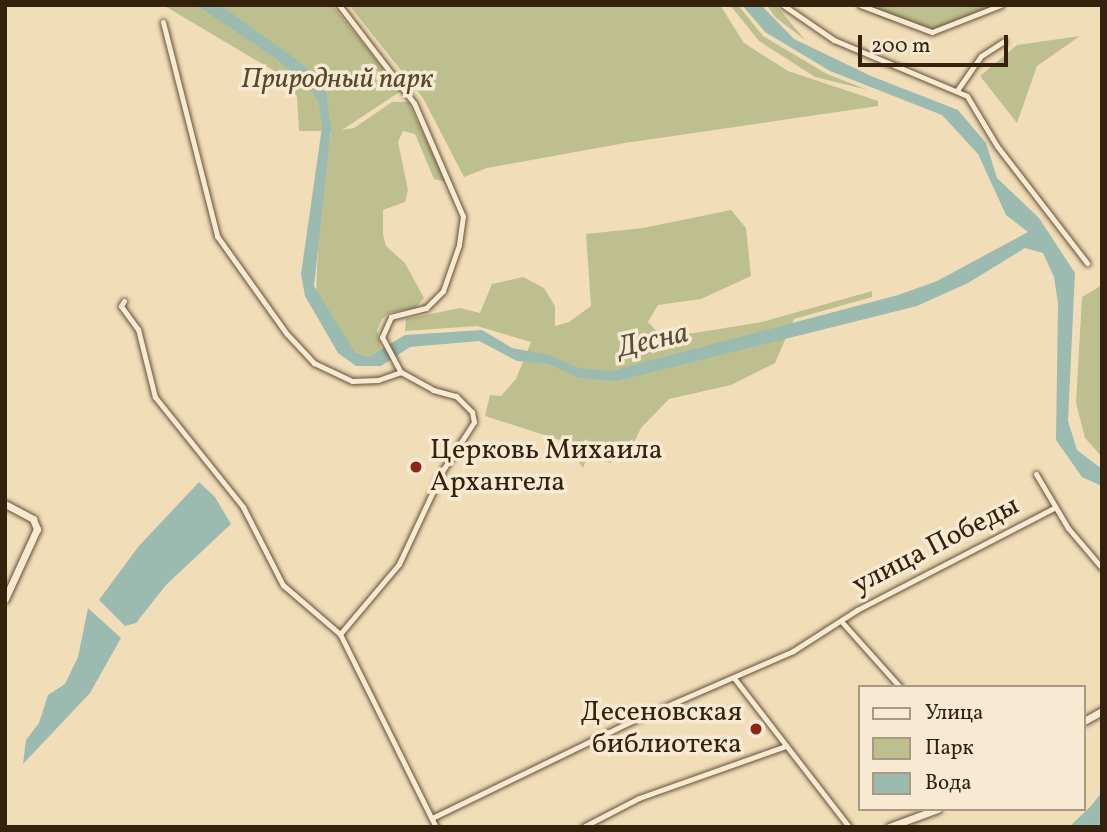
<!DOCTYPE html>
<html>
<head>
<meta charset="utf-8">
<style>
  body { margin:0 }
  #map { position:relative; width:1107px; height:832px; overflow:hidden; background:#f2ddb9; font-family:Vollkorn,serif }
  div>[style] { position:absolute }
  [style*='--x'] { left:calc(var(--x)*1px); top:calc(var(--y)*1px); width:calc(var(--w)*1px); rotate:calc(var(--a)*1deg) }
  .green>* { inset:0; background:#bdc08e }
  .water>* { inset:0; background:#9bbbb1 }
  .roads { filter:drop-shadow(0 0 2px #645137) drop-shadow(0 0 2px #645137) }
  .street>* { height:5px; margin:-2.5px; padding:0 2.5px; transform-origin:2.5px; border-radius:2.5px; background:#f7e9d2 }
  .secondary>* { height:7px; margin:-3.5px; padding:0 3.5px; transform-origin:3.5px; border-radius:3.5px; background:#f7e9d2 }
  .dots>* { width:19px; height:19px; translate:-50% -50%; box-sizing:border-box; border:4px solid #f7e9d2; border-radius:50% }
  span { translate:-50% -50%; white-space:nowrap; text-align:center; line-height:1.15; -webkit-text-stroke:7px #f7e9d2; paint-order:stroke }
  .park-label { font-size:28px; color:#574a2c; font-style:italic }
  .poi-label { font-size:28px; color:#35220c }
  .left { translate:0 -50%; text-align:left }
  .right { translate:-100% -50%; text-align:right }
  .street-label { font-size:28px; color:#35220c }
  .water-label { font-size:30px; color:#54503e; font-style:italic }
  .frame { position:absolute; inset:0; border:7px solid #35220c; pointer-events:none }
  .legend { position:absolute; left:858px; top:685px; width:228px; height:126px; box-sizing:border-box; background:#f7e9d2; border:2px solid #a99983; margin:0; padding:9px 12px; list-style:none; font-size:21px; color:#35220c }
  .legend li { display:flex; align-items:center; gap:14px; height:35px }
  .legend b { width:35px; border:2px solid #a99983 }
  .scale { position:absolute; left:858px; top:35px; width:150px; height:32px; box-sizing:border-box; border:4px solid #35220c; border-top:0; padding-left:9px; font-size:21px; line-height:24px; white-space:nowrap; color:#35220c; -webkit-text-stroke:5px #f7e9d2; paint-order:stroke }
</style>
</head>
<body>
<div id="map">
  <div class="green">
    <i style="clip-path:polygon(163px 5px,332px 5px,401px 91px,342px 130px,354px 128px,392px 102px,408px 102px,446px 182px,434px 179px,415px 134px,403px 131px,398px 142px,408px 190px,405px 202px,383px 210px,383px 234px,386px 246px,405px 263px,424px 298px,415px 308px,391px 312px,382px 319px,377px 330px,381px 349px,368px 357px,355px 352px,316px 295px,319px 223px,331px 131px,299px 131px,297px 97px,286px 78px)"></i>
    <i style="clip-path:polygon(349px 5px,720px 5px,744px 43px,788px 71px,878px 101px,878px 106px,625px 143px,487px 168px,464px 177px,423px 98px)"></i>
    <i style="clip-path:polygon(730px 5px,738px 5px,763px 36px,827px 74px,868px 90px,815px 77px,759px 41px)"></i>
    <i style="clip-path:polygon(767px 5px,776px 5px,805px 40px,775px 17px)"></i>
    <i style="clip-path:polygon(857px 5px,1007px 5px,933px 31px,884px 19px)"></i>
    <i style="clip-path:polygon(1080px 36px,1037px 66px,1017px 123px,980px 76px,1017px 45px)"></i>
    <i style="clip-path:polygon(731px 210px,746px 228px,751px 276px,701px 299px,658px 305px,648px 322px,663px 338px,762px 322px,872px 291px,872px 297px,794px 319px,775px 363px,731px 385px,669px 399px,641px 428px,628px 455px,617px 452px,611px 463px,587px 458px,583px 468px,563px 441px,485px 416px,490px 395px,501px 396px,516px 379px,531px 342px,477px 326px,405px 331px,406px 319px,460px 308px,480px 313px,492px 284px,523px 277px,544px 288px,555px 306px,555px 326px,569px 322px,591px 306px,586px 234px,643px 228px)"></i>
    <i style="clip-path:polygon(1102px 285px,1100px 402px,1102px 457px,1085px 438px,1076px 403px,1082px 297px)"></i>
  </div>
  <div class="water">
    <i style="clip-path:polygon(196px 5px,220px 5px,297px 60px,320px 80px,326px 92px,331px 129px,314px 286px,355px 352px,368px 357px,405px 335px,482px 330px,512px 348px,549px 355px,579px 368px,611px 371px,898px 295px,937px 281px,1028px 232px,1006px 215px,978px 154px,942px 115px,830px 71px,765px 32px,742px 5px,761px 5px,794px 39px,871px 76px,958px 110px,986px 143px,997px 178px,1039px 218px,1075px 273px,1068px 421px,1077px 450px,1102px 469px,1102px 486px,1082px 477px,1056px 440px,1058px 303px,1054px 277px,1043px 253px,1025px 248px,968px 283px,917px 306px,617px 381px,579px 378px,548px 364px,517px 361px,479px 341px,410px 347px,381px 366px,356px 366px,338px 353px,305px 296px,301px 274px,322px 127px,319px 103px,310px 87px,278px 60px)"></i>
    <i style="clip-path:polygon(199px 482px,215px 497px,231px 524px,166px 585px,136px 623px,125px 626px,99px 600px,138px 547px)"></i>
    <i style="clip-path:polygon(88px 608px,121px 638px,90px 693px,23px 764px,26px 740px,39px 723px,48px 695px,65px 684px,78px 657px)"></i>
    <i style="clip-path:polygon(1102px 792px,1102px 827px,1069px 827px,1091px 806px)"></i>
  </div>
  <div class="roads">
    <div class="street">
      <i style="--x:339;--y:5;--w:123;--a:52.6"></i>
      <i style="--x:414;--y:103;--w:123;--a:66.6"></i>
      <i style="--x:463;--y:216;--w:29;--a:98"></i>
      <i style="--x:459;--y:245;--w:49;--a:109.2"></i>
      <i style="--x:443;--y:291;--w:24;--a:135"></i>
      <i style="--x:426;--y:308;--w:36;--a:166"></i>
      <i style="--x:391;--y:317;--w:22;--a:114"></i>
      <i style="--x:382;--y:337;--w:40;--a:62"></i>
      <i style="--x:401;--y:372;--w:37;--a:29"></i>
      <i style="--x:433;--y:390;--w:24;--a:15"></i>
      <i style="--x:456;--y:396;--w:23;--a:45"></i>
      <i style="--x:472;--y:412;--w:10;--a:79"></i>
      <i style="--x:474;--y:422;--w:57;--a:122.9"></i>
      <i style="--x:443;--y:470;--w:104;--a:115.1"></i>
      <i style="--x:399;--y:564;--w:92;--a:130.1"></i>
      <i style="--x:340;--y:634;--w:216;--a:63.6"></i>
      <i style="--x:783;--y:5;--w:62;--a:34.5"></i>
      <i style="--x:834;--y:40;--w:144;--a:22.8"></i>
      <i style="--x:967;--y:96;--w:58;--a:59"></i>
      <i style="--x:997;--y:146;--w:148;--a:52.4"></i>
      <i style="--x:860;--y:5;--w:77;--a:20.6"></i>
      <i style="--x:932;--y:32;--w:74;--a:-21.4"></i>
      <i style="--x:163;--y:22;--w:221;--a:75.8"></i>
      <i style="--x:217;--y:236;--w:120;--a:54.5"></i>
      <i style="--x:287;--y:334;--w:40;--a:47"></i>
      <i style="--x:314;--y:363;--w:42;--a:25.3"></i>
      <i style="--x:352;--y:381;--w:26;--a:-2"></i>
      <i style="--x:378;--y:380;--w:24;--a:-19"></i>
      <i style="--x:958;--y:89;--w:40;--a:-55.1"></i>
      <i style="--x:981;--y:56;--w:27;--a:-33"></i>
      <i style="--x:124;--y:301;--w:6;--a:121"></i>
      <i style="--x:121;--y:306;--w:29;--a:54"></i>
      <i style="--x:138;--y:329;--w:70;--a:76"></i>
      <i style="--x:155;--y:397;--w:141;--a:51.3"></i>
      <i style="--x:243;--y:507;--w:88;--a:62.9"></i>
      <i style="--x:283;--y:585;--w:75;--a:40.7"></i>
      <i style="--x:1036;--y:474;--w:63;--a:59.3"></i>
      <i style="--x:1068;--y:528;--w:52;--a:49.6"></i>
      <i style="--x:841;--y:621;--w:89;--a:48.2"></i>
      <i style="--x:734;--y:678;--w:188;--a:52.3"></i>
      <i style="--x:432;--y:818;--w:220;--a:-25.9"></i>
      <i style="--x:630;--y:722;--w:178;--a:-23.5"></i>
      <i style="--x:793;--y:651;--w:76;--a:-32.6"></i>
      <i style="--x:857;--y:610;--w:222;--a:-27.4"></i>
      <i style="--x:583;--y:827;--w:63;--a:-27.4"></i>
      <i style="--x:639;--y:798;--w:156;--a:-19.5"></i>
    </div>
    <div class="secondary">
      <i style="--x:5;--y:504;--w:32;--a:28"></i>
      <i style="--x:33;--y:519;--w:11;--a:68"></i>
      <i style="--x:37;--y:529;--w:77;--a:114.6"></i>
      <i style="--x:1084;--y:721;--w:21;--a:-29"></i>
      <i style="--x:889;--y:827;--w:52;--a:-20.2"></i>
    </div>
  </div>
  <div class="dots">
    <i style="left:416px;top:467px;background:#8f2418"></i>
    <i style="left:756px;top:729px;background:#8f2418"></i>
  </div>
  <div class="park-label">
    <span style="left:337px;top:80px">Природный парк</span>
  </div>
  <div class="poi-label">
    <span class="left" style="left:430px;top:467px">Церковь Михаила<br>Архангела</span>
    <span class="right" style="left:742px;top:729px">Десеновская<br>библиотека</span>
  </div>
  <div class="street-label">
    <span style="left:936px;top:546px;rotate:-27deg">улица Победы</span>
  </div>
  <div class="water-label">
    <span style="left:653px;top:341px;rotate:-13deg">Десна</span>
  </div>
  <div class="frame"></div>
  <ul class="legend">
  <li><b style="height:9px;background:#f7e9d2"></b>Улица</li>
  <li><b style="height:19px;background:#bdc08e"></b>Парк</li>
  <li><b style="height:19px;background:#9bbbb1"></b>Вода</li>
  </ul>
  <div class="scale">200 m</div>
</div>
</body>
</html>
